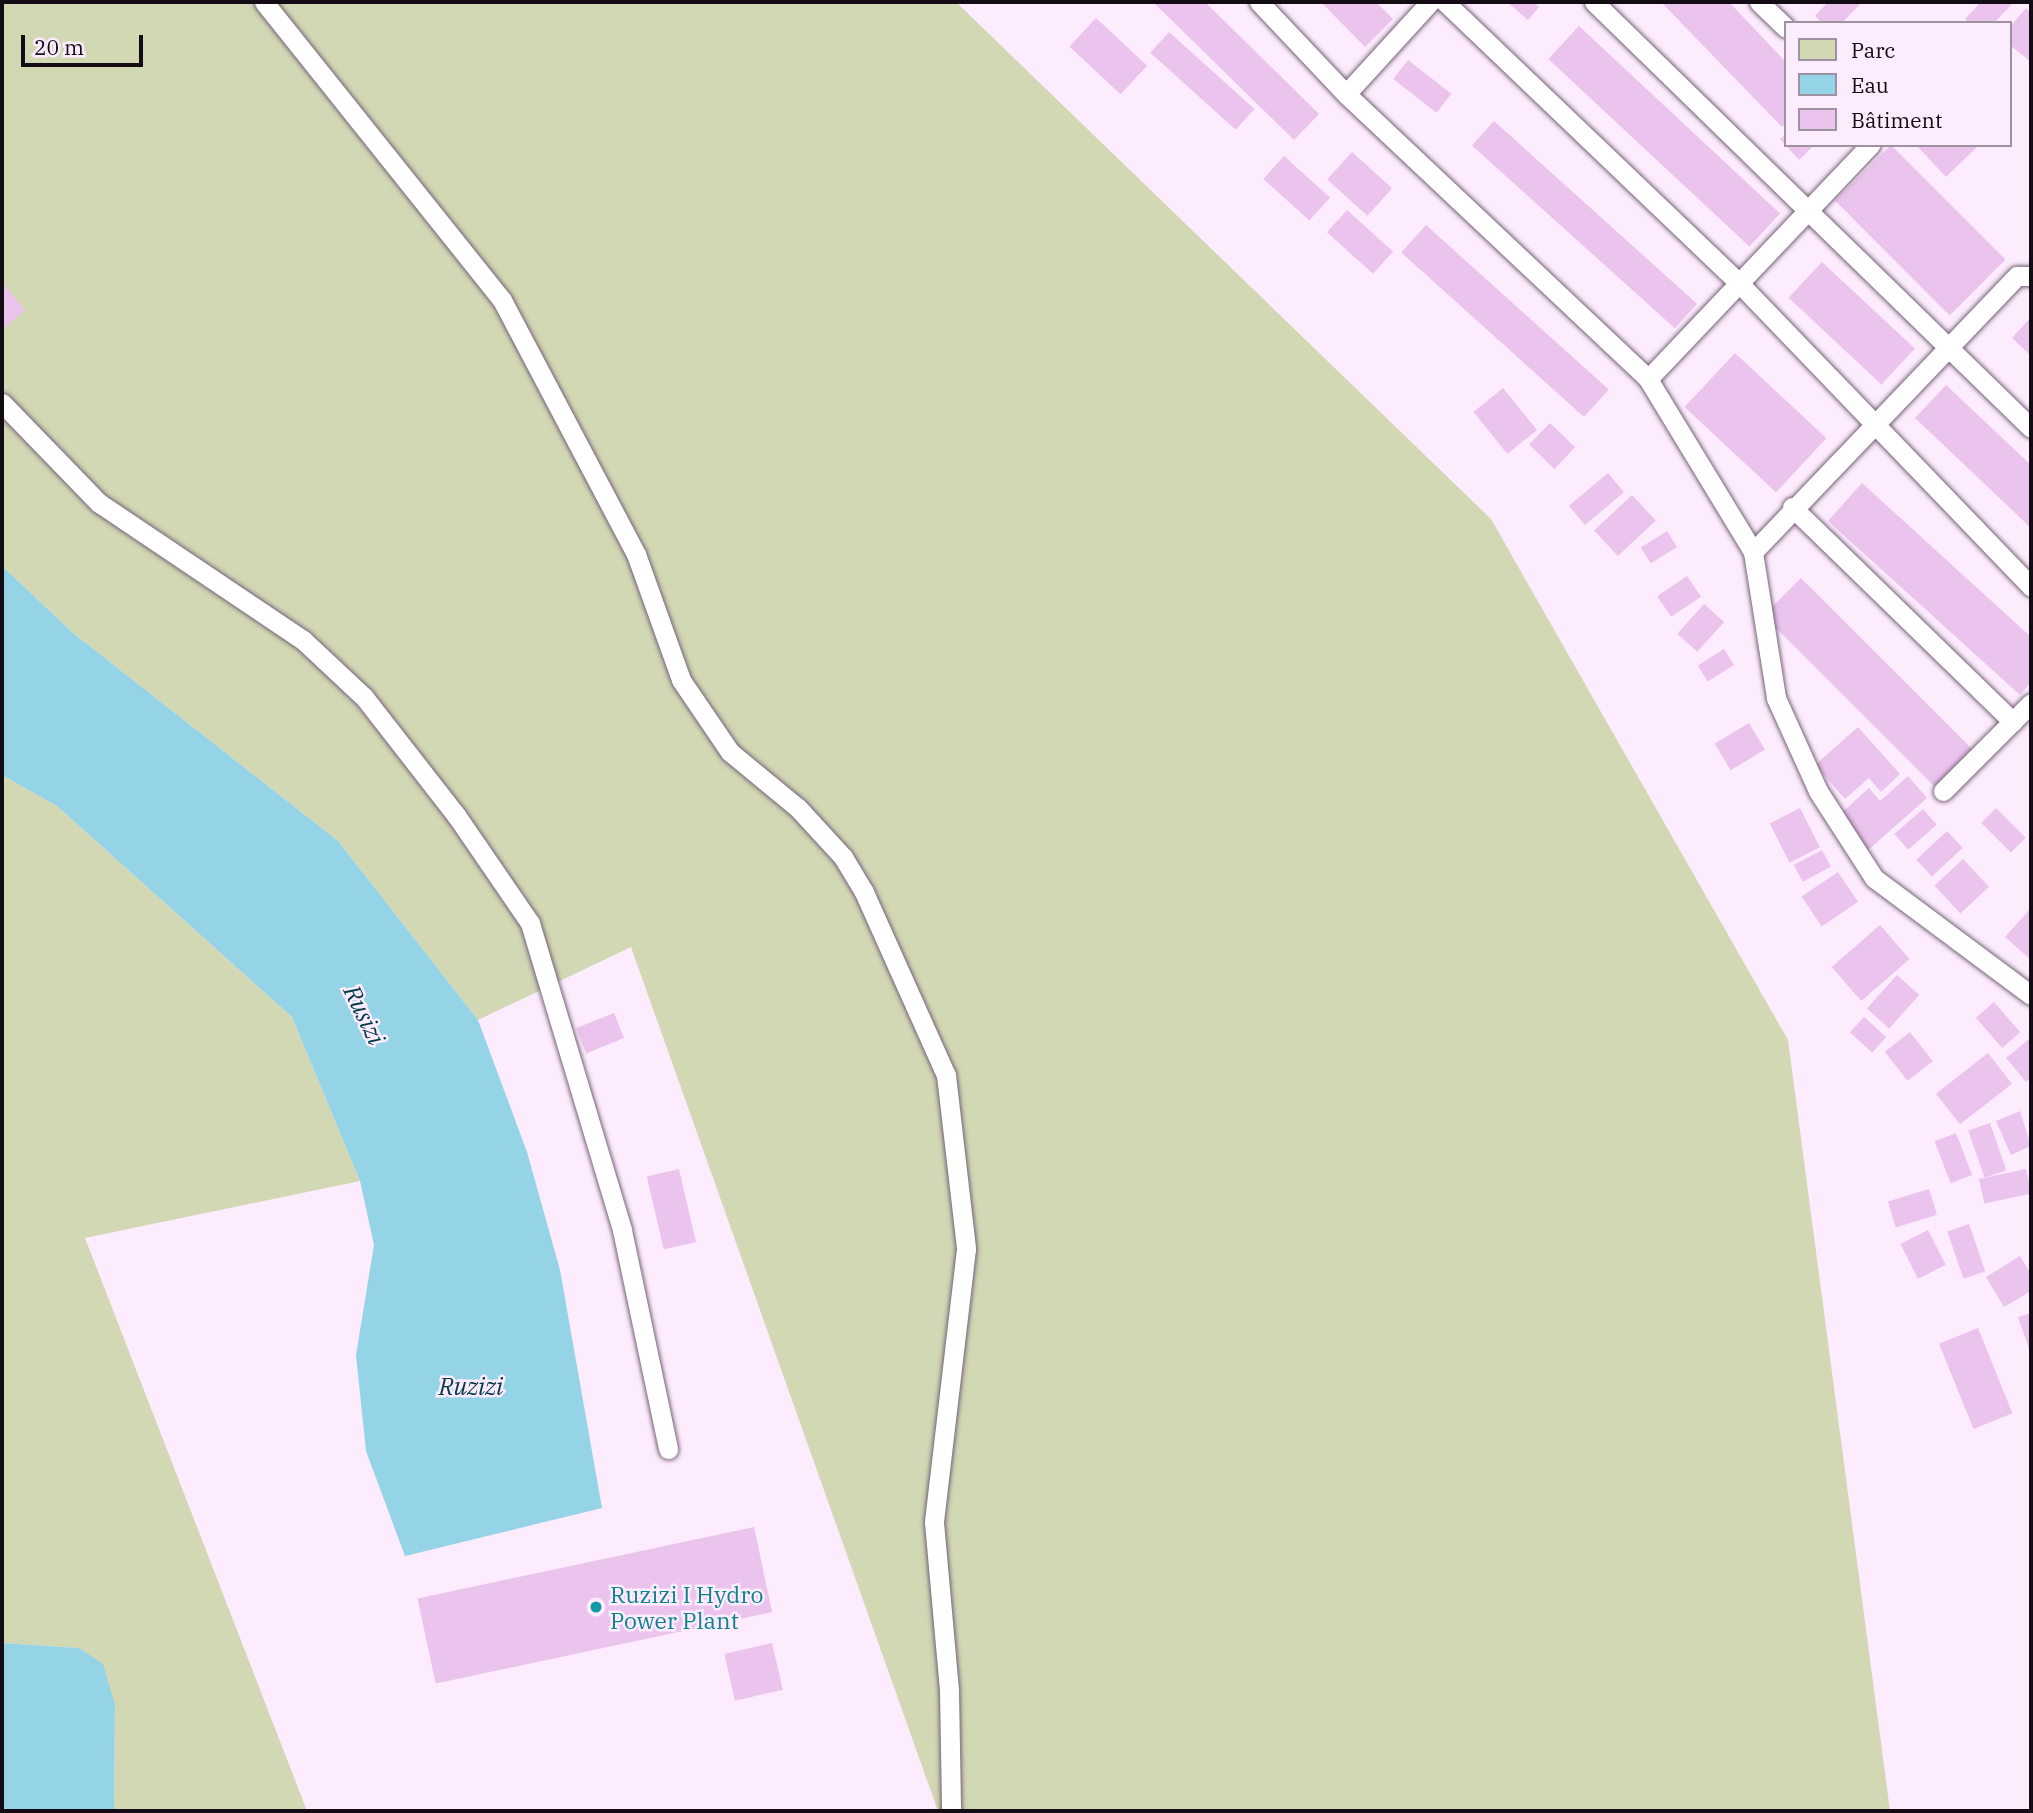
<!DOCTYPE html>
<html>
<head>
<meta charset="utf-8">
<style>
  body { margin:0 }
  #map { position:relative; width:2033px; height:1813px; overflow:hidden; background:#fdebfe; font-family:"IBM Plex Serif",serif }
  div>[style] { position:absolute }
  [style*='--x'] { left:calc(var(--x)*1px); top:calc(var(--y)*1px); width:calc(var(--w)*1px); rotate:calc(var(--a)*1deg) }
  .green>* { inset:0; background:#d2d7b4 }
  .water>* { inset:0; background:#94d4e6 }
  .building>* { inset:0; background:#eac4ed; transform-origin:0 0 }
  .roads { filter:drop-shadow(0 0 2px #766378) drop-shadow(0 0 2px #766378) }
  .lane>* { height:19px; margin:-9.5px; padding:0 9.5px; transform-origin:9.5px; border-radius:9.5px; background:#fff }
  .dots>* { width:19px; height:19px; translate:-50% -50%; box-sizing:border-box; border:4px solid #fdebfe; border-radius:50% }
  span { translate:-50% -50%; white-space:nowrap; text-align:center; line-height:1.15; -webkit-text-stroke:5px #fdebfe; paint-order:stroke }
  .culture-label { font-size:23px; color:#0d838f }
  .left { translate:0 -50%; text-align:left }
  .water-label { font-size:24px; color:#003b48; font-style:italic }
  .frame { position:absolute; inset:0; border:4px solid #130c14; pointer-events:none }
  .legend { position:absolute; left:1784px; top:21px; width:228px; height:126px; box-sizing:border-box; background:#fdebfe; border:2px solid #9f92a0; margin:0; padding:9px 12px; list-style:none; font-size:21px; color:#130c14 }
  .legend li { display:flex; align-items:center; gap:14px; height:35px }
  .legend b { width:35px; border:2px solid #9f92a0 }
  .scale { position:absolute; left:21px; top:35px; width:122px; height:32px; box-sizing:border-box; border:4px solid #130c14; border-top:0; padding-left:9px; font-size:21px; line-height:24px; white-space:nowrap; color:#130c14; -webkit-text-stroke:5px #fdebfe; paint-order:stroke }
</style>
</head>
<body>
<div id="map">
  <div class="green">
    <i style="clip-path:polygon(2px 2px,956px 2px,1491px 519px,1788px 1040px,1890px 1811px,938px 1811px,631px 947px,478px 1020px,338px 841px,73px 633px,2px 566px)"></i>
    <i style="clip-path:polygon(2px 775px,57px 806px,292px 1017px,360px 1181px,85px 1238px,307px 1811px,114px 1811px,115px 1705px,79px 1648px,2px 1643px)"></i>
  </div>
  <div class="water">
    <i style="clip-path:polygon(2px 566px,73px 633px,338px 841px,478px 1020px,527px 1152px,560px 1270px,602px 1508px,405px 1556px,366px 1451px,356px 1355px,374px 1245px,360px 1181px,292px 1017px,57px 806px,2px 775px)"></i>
    <i style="clip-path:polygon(2px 1643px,79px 1648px,103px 1664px,115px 1705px,114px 1811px,2px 1811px)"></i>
  </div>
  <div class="building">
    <i style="clip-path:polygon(1153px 2px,1205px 2px,1319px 114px,1294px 140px)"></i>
    <i style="clip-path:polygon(1321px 2px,1376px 2px,1393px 19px,1365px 47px)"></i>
    <i style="clip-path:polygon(1507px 2px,1533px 2px,1539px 7px,1528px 20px)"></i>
    <i style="clip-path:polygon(1661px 2px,1729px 2px,1786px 62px,1786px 123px,1782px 127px)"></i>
    <i style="clip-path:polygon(1828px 2px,1862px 2px,1842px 23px,1822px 23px,1815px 16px)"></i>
    <i style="clip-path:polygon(1981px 2px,2011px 2px,2013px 3px,1994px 23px,1969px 23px,1965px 19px)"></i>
    <i style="clip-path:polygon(2026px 8px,2031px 12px,2031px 62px,2010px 45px,2010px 27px)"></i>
    <i style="left:1096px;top:18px;width:70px;height:39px;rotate:43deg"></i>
    <i style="left:1579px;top:26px;width:275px;height:45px;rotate:43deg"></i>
    <i style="left:1169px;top:32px;width:115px;height:28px;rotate:42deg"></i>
    <i style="left:1408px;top:60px;width:55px;height:24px;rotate:38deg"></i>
    <i style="left:1494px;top:121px;width:273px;height:33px;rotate:42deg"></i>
    <i style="clip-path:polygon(1786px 134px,1786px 145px,1814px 145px,1799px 160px,1780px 139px)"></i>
    <i style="left:1891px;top:145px;width:162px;height:79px;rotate:45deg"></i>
    <i style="clip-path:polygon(1916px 145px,1979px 145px,1946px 177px)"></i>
    <i style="left:1352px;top:152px;width:54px;height:37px;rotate:42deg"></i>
    <i style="left:1284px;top:156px;width:62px;height:31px;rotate:42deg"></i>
    <i style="left:1347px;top:210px;width:62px;height:30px;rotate:42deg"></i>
    <i style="left:1426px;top:225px;width:246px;height:37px;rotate:42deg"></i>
    <i style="left:1822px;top:262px;width:127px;height:49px;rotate:43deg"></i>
    <i style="clip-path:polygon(2px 282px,25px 310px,2px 330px)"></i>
    <i style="clip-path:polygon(2031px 317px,2031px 356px,2012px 338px)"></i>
    <i style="left:1735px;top:353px;width:125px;height:74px;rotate:43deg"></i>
    <i style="clip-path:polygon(1946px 385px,2031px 465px,2031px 528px,1915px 418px)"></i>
    <i style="left:1503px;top:388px;width:54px;height:38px;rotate:51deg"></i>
    <i style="left:1550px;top:423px;width:35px;height:30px;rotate:44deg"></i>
    <i style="left:1608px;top:473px;width:25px;height:51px;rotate:50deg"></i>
    <i style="clip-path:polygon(1862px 483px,2031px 637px,2031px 682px,2020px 695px,1828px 521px)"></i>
    <i style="left:1632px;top:495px;width:35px;height:52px;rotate:47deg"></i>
    <i style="left:1667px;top:531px;width:19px;height:31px;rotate:58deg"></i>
    <i style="left:1687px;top:576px;width:25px;height:36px;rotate:56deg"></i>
    <i style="left:1801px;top:578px;width:249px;height:53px;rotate:45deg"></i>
    <i style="left:1704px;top:604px;width:27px;height:40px;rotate:42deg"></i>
    <i style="left:1724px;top:649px;width:19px;height:31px;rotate:58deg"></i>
    <i style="left:1749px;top:723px;width:31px;height:40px;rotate:59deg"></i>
    <i style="clip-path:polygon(1858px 727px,1900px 774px,1881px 792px,1869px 778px,1845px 799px,1815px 765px)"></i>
    <i style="clip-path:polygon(1908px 776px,1927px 798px,1867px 851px,1837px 817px,1869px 788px,1880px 801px)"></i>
    <i style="left:1800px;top:808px;width:44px;height:34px;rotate:63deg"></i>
    <i style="left:1996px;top:808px;width:42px;height:21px;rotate:45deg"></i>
    <i style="left:1923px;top:809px;width:21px;height:38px;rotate:49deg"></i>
    <i style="left:1947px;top:831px;width:23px;height:42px;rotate:47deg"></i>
    <i style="left:1822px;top:850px;width:19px;height:32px;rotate:62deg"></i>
    <i style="left:1963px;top:859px;width:38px;height:39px;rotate:47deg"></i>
    <i style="left:1838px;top:872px;width:36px;height:44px;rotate:56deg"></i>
    <i style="clip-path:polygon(2031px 908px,2031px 960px,2005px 937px)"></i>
    <i style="left:1880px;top:925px;width:45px;height:64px;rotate:49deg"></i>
    <i style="left:1897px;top:975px;width:30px;height:45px;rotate:42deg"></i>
    <i style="left:1994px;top:1002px;width:40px;height:24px;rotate:49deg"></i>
    <i style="left:614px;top:1013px;width:27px;height:41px;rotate:68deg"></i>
    <i style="left:1864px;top:1017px;width:30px;height:21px;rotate:42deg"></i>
    <i style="left:1910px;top:1032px;width:37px;height:32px;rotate:52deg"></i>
    <i style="clip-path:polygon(2029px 1039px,2031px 1077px,2026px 1082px,2006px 1058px)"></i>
    <i style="left:1988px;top:1053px;width:39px;height:66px;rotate:52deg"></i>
    <i style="clip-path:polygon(2020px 1111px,2031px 1146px,2011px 1155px,1996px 1121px)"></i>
    <i style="left:1990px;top:1123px;width:50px;height:23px;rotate:71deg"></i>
    <i style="left:1956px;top:1133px;width:45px;height:23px;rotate:69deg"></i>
    <i style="left:679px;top:1169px;width:75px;height:33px;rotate:77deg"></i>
    <i style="left:2026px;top:1169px;width:25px;height:48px;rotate:78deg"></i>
    <i style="left:1929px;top:1189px;width:27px;height:43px;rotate:73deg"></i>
    <i style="left:1969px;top:1224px;width:50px;height:23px;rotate:71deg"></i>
    <i style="left:1928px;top:1230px;width:39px;height:31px;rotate:63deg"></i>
    <i style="clip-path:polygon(2020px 1256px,2031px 1274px,2031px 1291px,2004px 1307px,1986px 1277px)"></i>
    <i style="clip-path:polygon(2031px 1313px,2031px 1355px,2018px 1317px)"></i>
    <i style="left:1978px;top:1328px;width:92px;height:42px;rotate:68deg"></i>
    <i style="left:754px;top:1527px;width:87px;height:344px;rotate:78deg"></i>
    <i style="left:772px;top:1643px;width:48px;height:49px;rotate:77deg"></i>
  </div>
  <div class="roads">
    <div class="lane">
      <i style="--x:264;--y:2;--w:381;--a:51.4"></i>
      <i style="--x:502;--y:300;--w:287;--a:62.2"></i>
      <i style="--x:636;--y:554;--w:134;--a:70.3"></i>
      <i style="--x:681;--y:680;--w:87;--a:55.8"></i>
      <i style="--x:730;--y:752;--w:88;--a:39.5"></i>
      <i style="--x:798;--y:808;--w:67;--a:47.4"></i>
      <i style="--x:843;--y:857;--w:41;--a:59"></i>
      <i style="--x:864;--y:892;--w:201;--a:65.9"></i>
      <i style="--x:946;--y:1075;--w:175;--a:83.4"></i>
      <i style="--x:966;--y:1249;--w:275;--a:96.7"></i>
      <i style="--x:934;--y:1522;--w:170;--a:84.9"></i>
      <i style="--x:949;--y:1691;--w:120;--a:89"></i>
      <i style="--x:1259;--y:2;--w:127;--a:46.6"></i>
      <i style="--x:1346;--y:94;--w:415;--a:43.3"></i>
      <i style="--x:1648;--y:379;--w:202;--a:58.7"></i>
      <i style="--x:1753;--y:552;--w:148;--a:81"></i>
      <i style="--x:1776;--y:698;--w:102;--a:65.7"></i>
      <i style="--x:1818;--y:791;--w:103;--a:57.2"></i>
      <i style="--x:1874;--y:878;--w:196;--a:36.7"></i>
      <i style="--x:1445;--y:2;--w:405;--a:43.7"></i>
      <i style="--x:1738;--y:282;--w:423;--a:46.1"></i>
      <i style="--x:1594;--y:2;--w:610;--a:44.27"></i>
      <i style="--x:1759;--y:2;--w:37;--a:44"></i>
      <i style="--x:1346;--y:94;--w:125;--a:-47.6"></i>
      <i style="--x:1648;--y:379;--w:323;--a:-46.5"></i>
      <i style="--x:2;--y:403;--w:139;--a:45.9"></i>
      <i style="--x:99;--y:503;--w:246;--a:33.9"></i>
      <i style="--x:303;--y:640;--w:83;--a:43.1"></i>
      <i style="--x:364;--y:697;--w:150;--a:52.1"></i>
      <i style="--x:456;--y:815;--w:131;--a:55.6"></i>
      <i style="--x:530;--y:923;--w:320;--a:73.3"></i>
      <i style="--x:622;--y:1230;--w:224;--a:78.1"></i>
      <i style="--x:1792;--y:507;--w:308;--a:44.2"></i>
      <i style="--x:1753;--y:552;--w:382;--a:-46.3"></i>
      <i style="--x:2017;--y:276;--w:14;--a:0"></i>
      <i style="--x:1943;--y:791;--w:124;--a:-45"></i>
    </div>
  </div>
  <div class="dots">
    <i style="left:596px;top:1607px;background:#0f9aa8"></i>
  </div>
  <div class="culture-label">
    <span class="left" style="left:610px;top:1607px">Ruzizi I Hydro<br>Power Plant</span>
  </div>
  <div class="water-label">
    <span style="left:364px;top:1015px;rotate:64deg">Rusizi</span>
    <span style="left:471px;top:1387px">Ruzizi</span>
  </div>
  <div class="frame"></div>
  <ul class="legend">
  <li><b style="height:19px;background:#d2d7b4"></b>Parc</li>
  <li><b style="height:19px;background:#94d4e6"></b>Eau</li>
  <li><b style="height:19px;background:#eac4ed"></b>Bâtiment</li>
  </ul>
  <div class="scale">20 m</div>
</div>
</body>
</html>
